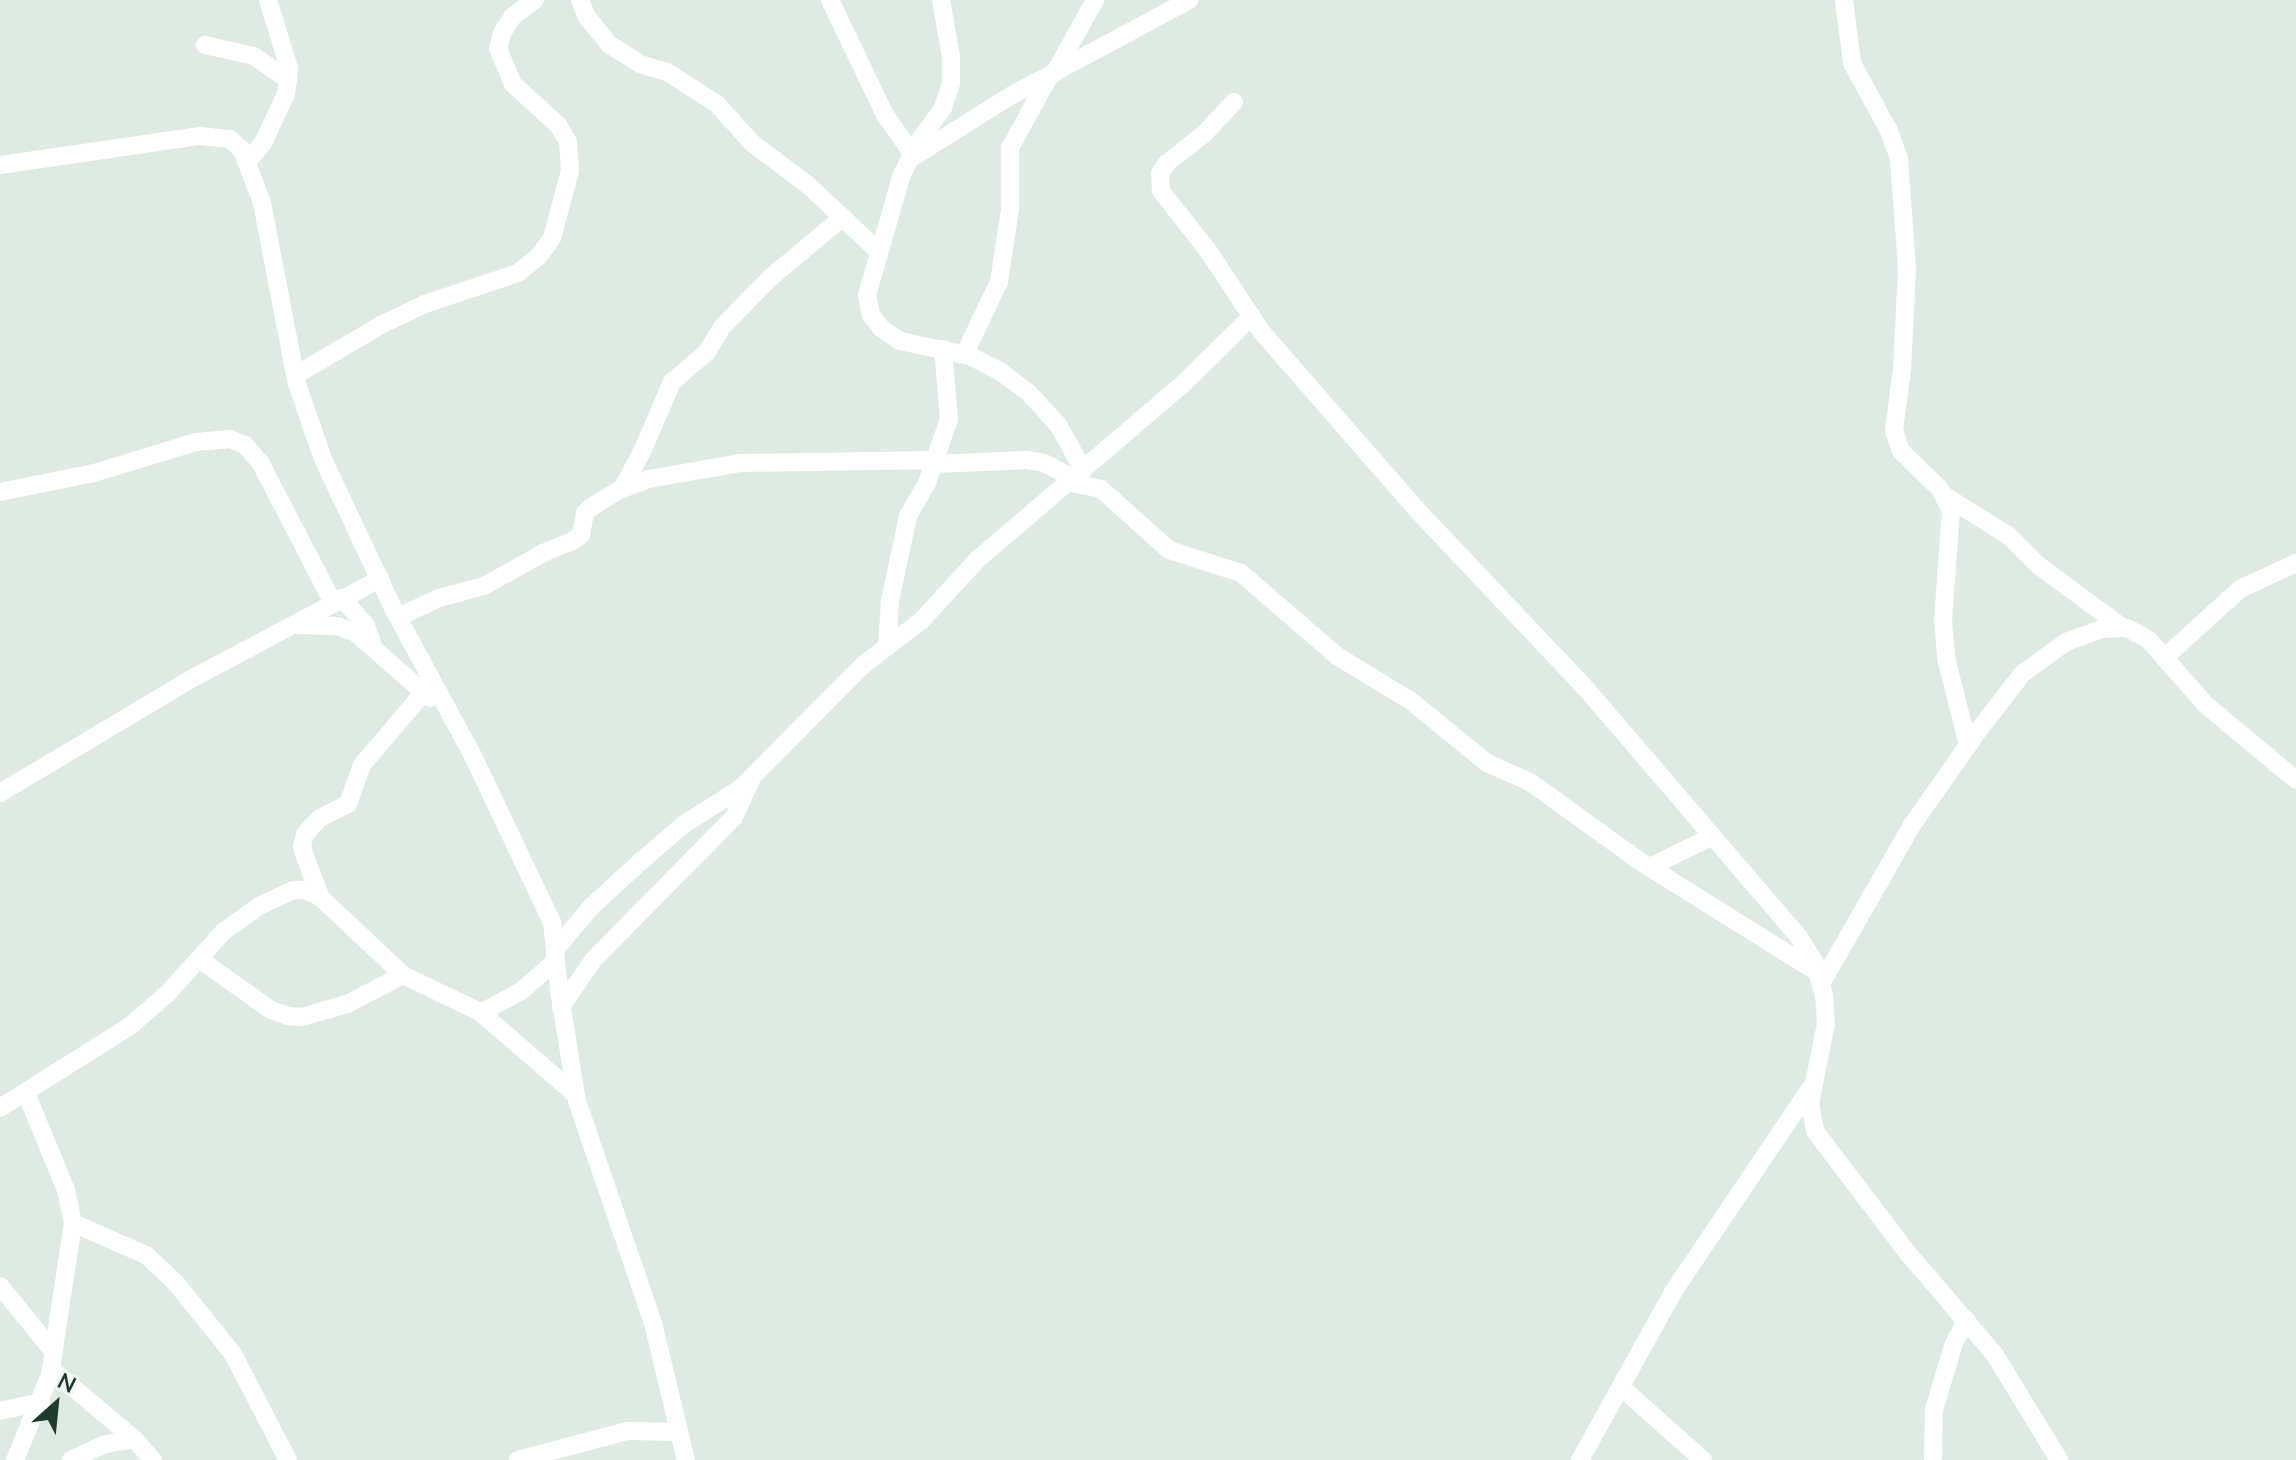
<!DOCTYPE html>
<html>
<head>
<meta charset="utf-8">
<style>
  body { margin:0 }
  #map { position:relative; width:2296px; height:1460px; overflow:hidden; background:#deebe2; font-family:Lato,sans-serif }
  div>[style] { position:absolute }
  [style*='--x'] { left:calc(var(--x)*1px); top:calc(var(--y)*1px); width:calc(var(--w)*1px); rotate:calc(var(--a)*1deg) }
  .street>* { height:18px; margin:-9px; padding:0 9px; transform-origin:9px; border-radius:9px; background:#fff }
  span { translate:-50% -50%; white-space:nowrap; text-align:center; line-height:1.15; -webkit-text-stroke:6px #eff7f1; paint-order:stroke }
  .north { position:absolute; left:16px; top:1364px; width:80px; height:80px; -webkit-text-stroke:6px #eff7f1; paint-order:stroke; rotate:27deg; font-size:22px; font-weight:700; line-height:32px; text-align:center; color:#1f3b2c }
  .north::after { content:''; display:block; margin:auto; width:28px; height:36px; background:#1f3b2c; clip-path:polygon(50% 0,100% 100%,50% 72%,0 100%) }
</style>
</head>
<body>
<div id="map">
  <div class="street">
    <i style="--x:580;--y:0;--w:18;--a:68"></i>
    <i style="--x:587;--y:17;--w:36;--a:51"></i>
    <i style="--x:610;--y:45;--w:36;--a:32"></i>
    <i style="--x:640;--y:64;--w:28;--a:17"></i>
    <i style="--x:667;--y:72;--w:59;--a:32.6"></i>
    <i style="--x:717;--y:104;--w:52;--a:48.1"></i>
    <i style="--x:752;--y:143;--w:70;--a:36.9"></i>
    <i style="--x:808;--y:185;--w:95;--a:43.3"></i>
    <i style="--x:830;--y:0;--w:127;--a:64.4"></i>
    <i style="--x:885;--y:115;--w:47;--a:54.6"></i>
    <i style="--x:941;--y:0;--w:58;--a:80"></i>
    <i style="--x:951;--y:57;--w:26;--a:90"></i>
    <i style="--x:951;--y:83;--w:26;--a:108"></i>
    <i style="--x:943;--y:108;--w:41;--a:126"></i>
    <i style="--x:919;--y:141;--w:37;--a:117"></i>
    <i style="--x:902;--y:174;--w:126;--a:106.1"></i>
    <i style="--x:867;--y:295;--w:20;--a:79"></i>
    <i style="--x:871;--y:315;--w:16;--a:52"></i>
    <i style="--x:881;--y:328;--w:23;--a:34"></i>
    <i style="--x:900;--y:341;--w:72;--a:12.1"></i>
    <i style="--x:970;--y:356;--w:35;--a:27"></i>
    <i style="--x:1001;--y:372;--w:35;--a:37"></i>
    <i style="--x:1029;--y:393;--w:45;--a:47.7"></i>
    <i style="--x:1059;--y:426;--w:50;--a:61.4"></i>
    <i style="--x:1844;--y:0;--w:64;--a:82.8"></i>
    <i style="--x:1852;--y:63;--w:77;--a:61.4"></i>
    <i style="--x:1889;--y:131;--w:30;--a:70"></i>
    <i style="--x:1899;--y:159;--w:109;--a:85.8"></i>
    <i style="--x:1907;--y:268;--w:101;--a:92.8"></i>
    <i style="--x:1902;--y:369;--w:62;--a:97.5"></i>
    <i style="--x:1894;--y:430;--w:22;--a:72"></i>
    <i style="--x:1901;--y:451;--w:54;--a:44.3"></i>
    <i style="--x:1940;--y:489;--w:25;--a:63"></i>
    <i style="--x:1951;--y:511;--w:109;--a:94.2"></i>
    <i style="--x:1943;--y:620;--w:38;--a:85"></i>
    <i style="--x:1946;--y:658;--w:90;--a:75.8"></i>
    <i style="--x:205;--y:45;--w:50;--a:12.7"></i>
    <i style="--x:254;--y:56;--w:42;--a:35.2"></i>
    <i style="--x:1054;--y:74;--w:85;--a:-61"></i>
    <i style="--x:1234;--y:102;--w:44;--a:133.2"></i>
    <i style="--x:1204;--y:134;--w:47;--a:141.9"></i>
    <i style="--x:1167;--y:163;--w:12;--a:125"></i>
    <i style="--x:1160;--y:173;--w:18;--a:87"></i>
    <i style="--x:1161;--y:191;--w:78;--a:51.8"></i>
    <i style="--x:1209;--y:252;--w:95;--a:56.6"></i>
    <i style="--x:1261;--y:331;--w:240;--a:48.9"></i>
    <i style="--x:1419;--y:512;--w:246;--a:46.6"></i>
    <i style="--x:1588;--y:691;--w:324;--a:49.4"></i>
    <i style="--x:1799;--y:937;--w:28;--a:58"></i>
    <i style="--x:1814;--y:961;--w:35;--a:74"></i>
    <i style="--x:1824;--y:995;--w:29;--a:86"></i>
    <i style="--x:1826;--y:1024;--w:81;--a:101.4"></i>
    <i style="--x:1810;--y:1103;--w:28;--a:80"></i>
    <i style="--x:1815;--y:1131;--w:151;--a:52.8"></i>
    <i style="--x:1906;--y:1251;--w:137;--a:49.4"></i>
    <i style="--x:1995;--y:1355;--w:123;--a:58.6"></i>
    <i style="--x:910;--y:159;--w:120;--a:-32.1"></i>
    <i style="--x:1012;--y:95;--w:201;--a:-28.2"></i>
    <i style="--x:247;--y:162;--w:25;--a:-50"></i>
    <i style="--x:263;--y:143;--w:54;--a:-64.9"></i>
    <i style="--x:286;--y:94;--w:26;--a:-83"></i>
    <i style="--x:289;--y:68;--w:71;--a:-107.2"></i>
    <i style="--x:0;--y:165;--w:202;--a:-8.3"></i>
    <i style="--x:200;--y:136;--w:30;--a:6"></i>
    <i style="--x:230;--y:139;--w:16;--a:43"></i>
    <i style="--x:242;--y:150;--w:57;--a:69.3"></i>
    <i style="--x:262;--y:203;--w:184;--a:79.1"></i>
    <i style="--x:297;--y:384;--w:79;--a:70.9"></i>
    <i style="--x:323;--y:459;--w:167;--a:64.8"></i>
    <i style="--x:394;--y:610;--w:166;--a:61.6"></i>
    <i style="--x:473;--y:756;--w:184;--a:64.6"></i>
    <i style="--x:552;--y:922;--w:68;--a:84.1"></i>
    <i style="--x:559;--y:990;--w:112;--a:80.8"></i>
    <i style="--x:577;--y:1101;--w:235;--a:71.1"></i>
    <i style="--x:653;--y:1323;--w:141;--a:76.5"></i>
    <i style="--x:964;--y:355;--w:81;--a:-64.4"></i>
    <i style="--x:999;--y:282;--w:74;--a:-81.4"></i>
    <i style="--x:1010;--y:209;--w:61;--a:-90"></i>
    <i style="--x:1010;--y:148;--w:81;--a:-61.2"></i>
    <i style="--x:296;--y:375;--w:99;--a:-30.5"></i>
    <i style="--x:381;--y:325;--w:49;--a:-25.5"></i>
    <i style="--x:425;--y:304;--w:98;--a:-18.4"></i>
    <i style="--x:518;--y:273;--w:27;--a:-39"></i>
    <i style="--x:539;--y:256;--w:22;--a:-54"></i>
    <i style="--x:552;--y:238;--w:69;--a:-75"></i>
    <i style="--x:570;--y:171;--w:29;--a:-94"></i>
    <i style="--x:568;--y:142;--w:20;--a:-120"></i>
    <i style="--x:558;--y:125;--w:61;--a:-137.7"></i>
    <i style="--x:513;--y:84;--w:38;--a:-113"></i>
    <i style="--x:498;--y:49;--w:16;--a:-76"></i>
    <i style="--x:502;--y:33;--w:20;--a:-57"></i>
    <i style="--x:513;--y:16;--w:27;--a:-36"></i>
    <i style="--x:935;--y:464;--w:92;--a:-2.5"></i>
    <i style="--x:1027;--y:460;--w:17;--a:10"></i>
    <i style="--x:1044;--y:463;--w:34;--a:27"></i>
    <i style="--x:1068;--y:482;--w:34;--a:12"></i>
    <i style="--x:1101;--y:489;--w:91;--a:41.9"></i>
    <i style="--x:1169;--y:550;--w:76;--a:17.7"></i>
    <i style="--x:1241;--y:573;--w:127;--a:40.8"></i>
    <i style="--x:1337;--y:656;--w:87;--a:31.3"></i>
    <i style="--x:1411;--y:701;--w:98;--a:39.2"></i>
    <i style="--x:1487;--y:763;--w:47;--a:23.8"></i>
    <i style="--x:1530;--y:782;--w:137;--a:35.8"></i>
    <i style="--x:1641;--y:862;--w:208;--a:32"></i>
    <i style="--x:622;--y:489;--w:40;--a:-62"></i>
    <i style="--x:641;--y:454;--w:78;--a:-66.7"></i>
    <i style="--x:672;--y:382;--w:46;--a:-40.6"></i>
    <i style="--x:707;--y:352;--w:29;--a:-59"></i>
    <i style="--x:722;--y:327;--w:69;--a:-45.6"></i>
    <i style="--x:770;--y:278;--w:95;--a:-39.9"></i>
    <i style="--x:0;--y:492;--w:96;--a:-11.4"></i>
    <i style="--x:94;--y:473;--w:107;--a:-16.9"></i>
    <i style="--x:196;--y:442;--w:34;--a:-5"></i>
    <i style="--x:230;--y:439;--w:16;--a:22"></i>
    <i style="--x:245;--y:445;--w:23;--a:49"></i>
    <i style="--x:260;--y:462;--w:159;--a:62.6"></i>
    <i style="--x:1945;--y:496;--w:75;--a:32"></i>
    <i style="--x:2009;--y:536;--w:41;--a:45"></i>
    <i style="--x:2038;--y:565;--w:106;--a:36.5"></i>
    <i style="--x:342;--y:598;--w:37;--a:49"></i>
    <i style="--x:366;--y:626;--w:20;--a:70"></i>
    <i style="--x:398;--y:617;--w:45;--a:-24.9"></i>
    <i style="--x:439;--y:598;--w:47;--a:-14.9"></i>
    <i style="--x:484;--y:586;--w:68;--a:-29.2"></i>
    <i style="--x:543;--y:553;--w:32;--a:-22"></i>
    <i style="--x:573;--y:541;--w:10;--a:-37"></i>
    <i style="--x:581;--y:535;--w:22;--a:-80"></i>
    <i style="--x:585;--y:513;--w:7;--a:-45"></i>
    <i style="--x:590;--y:508;--w:32;--a:-32"></i>
    <i style="--x:617;--y:491;--w:34;--a:-21"></i>
    <i style="--x:649;--y:479;--w:92;--a:-10"></i>
    <i style="--x:740;--y:463;--w:197;--a:-0.9"></i>
    <i style="--x:294;--y:625;--w:43;--a:1.3"></i>
    <i style="--x:337;--y:626;--w:20;--a:20"></i>
    <i style="--x:356;--y:633;--w:98;--a:41.3"></i>
    <i style="--x:887;--y:647;--w:46;--a:-86.3"></i>
    <i style="--x:890;--y:601;--w:87;--a:-78"></i>
    <i style="--x:908;--y:516;--w:38;--a:-60"></i>
    <i style="--x:927;--y:483;--w:68;--a:-71"></i>
    <i style="--x:949;--y:419;--w:70;--a:-94.9"></i>
    <i style="--x:2164;--y:658;--w:103;--a:-42.2"></i>
    <i style="--x:2240;--y:589;--w:62;--a:-24.9"></i>
    <i style="--x:0;--y:793;--w:222;--a:-30.8"></i>
    <i style="--x:191;--y:679;--w:214;--a:-27.9"></i>
    <i style="--x:1650;--y:867;--w:68;--a:-26.2"></i>
    <i style="--x:321;--y:898;--w:44;--a:-111.3"></i>
    <i style="--x:305;--y:857;--w:11;--a:-105"></i>
    <i style="--x:302;--y:846;--w:12;--a:-76"></i>
    <i style="--x:305;--y:834;--w:22;--a:-47"></i>
    <i style="--x:320;--y:818;--w:31;--a:-27"></i>
    <i style="--x:348;--y:804;--w:41;--a:-70.3"></i>
    <i style="--x:362;--y:765;--w:94;--a:-49.7"></i>
    <i style="--x:555;--y:950;--w:56;--a:-50.1"></i>
    <i style="--x:591;--y:907;--w:65;--a:-42.5"></i>
    <i style="--x:639;--y:863;--w:58;--a:-40.8"></i>
    <i style="--x:683;--y:825;--w:69;--a:-32.5"></i>
    <i style="--x:741;--y:788;--w:173;--a:-45.2"></i>
    <i style="--x:863;--y:665;--w:73;--a:-37.2"></i>
    <i style="--x:921;--y:621;--w:84;--a:-47.4"></i>
    <i style="--x:978;--y:559;--w:270;--a:-40.5"></i>
    <i style="--x:1183;--y:384;--w:97;--a:-44.6"></i>
    <i style="--x:199;--y:959;--w:88;--a:35.3"></i>
    <i style="--x:271;--y:1010;--w:18;--a:19"></i>
    <i style="--x:288;--y:1016;--w:14;--a:4"></i>
    <i style="--x:302;--y:1017;--w:47;--a:-16.1"></i>
    <i style="--x:347;--y:1004;--w:63;--a:-27.4"></i>
    <i style="--x:1821;--y:984;--w:183;--a:-60.2"></i>
    <i style="--x:1912;--y:825;--w:115;--a:-54.9"></i>
    <i style="--x:1978;--y:731;--w:72;--a:-52.3"></i>
    <i style="--x:2022;--y:674;--w:54;--a:-36"></i>
    <i style="--x:2066;--y:642;--w:37;--a:-20"></i>
    <i style="--x:2101;--y:629;--w:26;--a:-2"></i>
    <i style="--x:2127;--y:628;--w:24;--a:28"></i>
    <i style="--x:2148;--y:639;--w:88;--a:48.7"></i>
    <i style="--x:2206;--y:705;--w:117;--a:39.8"></i>
    <i style="--x:561;--y:1007;--w:58;--a:-55.5"></i>
    <i style="--x:594;--y:959;--w:199;--a:-45.4"></i>
    <i style="--x:734;--y:817;--w:40;--a:-65"></i>
    <i style="--x:481;--y:1013;--w:46;--a:-28.8"></i>
    <i style="--x:521;--y:991;--w:46;--a:-40.6"></i>
    <i style="--x:0;--y:1108;--w:154;--a:-32.2"></i>
    <i style="--x:130;--y:1026;--w:49;--a:-40.9"></i>
    <i style="--x:167;--y:994;--w:84;--a:-47.9"></i>
    <i style="--x:223;--y:932;--w:44;--a:-35.8"></i>
    <i style="--x:259;--y:906;--w:38;--a:-25"></i>
    <i style="--x:294;--y:890;--w:11;--a:0"></i>
    <i style="--x:305;--y:890;--w:17;--a:25"></i>
    <i style="--x:320;--y:897;--w:114;--a:43.2"></i>
    <i style="--x:403;--y:975;--w:85;--a:25.7"></i>
    <i style="--x:480;--y:1012;--w:127;--a:40.8"></i>
    <i style="--x:73;--y:1223;--w:80;--a:23.7"></i>
    <i style="--x:146;--y:1255;--w:40;--a:43"></i>
    <i style="--x:175;--y:1282;--w:92;--a:51.1"></i>
    <i style="--x:233;--y:1354;--w:119;--a:62.6"></i>
    <i style="--x:0;--y:1286;--w:85;--a:50.7"></i>
    <i style="--x:51;--y:1369;--w:109;--a:40.1"></i>
    <i style="--x:134;--y:1439;--w:28;--a:48"></i>
    <i style="--x:1621;--y:1387;--w:110;--a:41.7"></i>
    <i style="--x:0;--y:1411;--w:42;--a:-12.4"></i>
    <i style="--x:15;--y:1460;--w:92;--a:-67.6"></i>
    <i style="--x:50;--y:1375;--w:154;--a:-81.4"></i>
    <i style="--x:73;--y:1223;--w:34;--a:-102"></i>
    <i style="--x:66;--y:1190;--w:105;--a:-112.4"></i>
    <i style="--x:71;--y:1460;--w:38;--a:-25"></i>
    <i style="--x:106;--y:1444;--w:28;--a:-10"></i>
    <i style="--x:518;--y:1460;--w:113;--a:-14.9"></i>
    <i style="--x:627;--y:1431;--w:52;--a:1.1"></i>
    <i style="--x:1580;--y:1460;--w:192;--a:-61"></i>
    <i style="--x:1673;--y:1292;--w:245;--a:-56"></i>
    <i style="--x:1933;--y:1460;--w:50;--a:-88.9"></i>
    <i style="--x:1934;--y:1410;--w:70;--a:-73.4"></i>
    <i style="--x:1954;--y:1343;--w:26;--a:-61"></i>
  </div>
  <div class="north">N</div>
</div>
</body>
</html>
